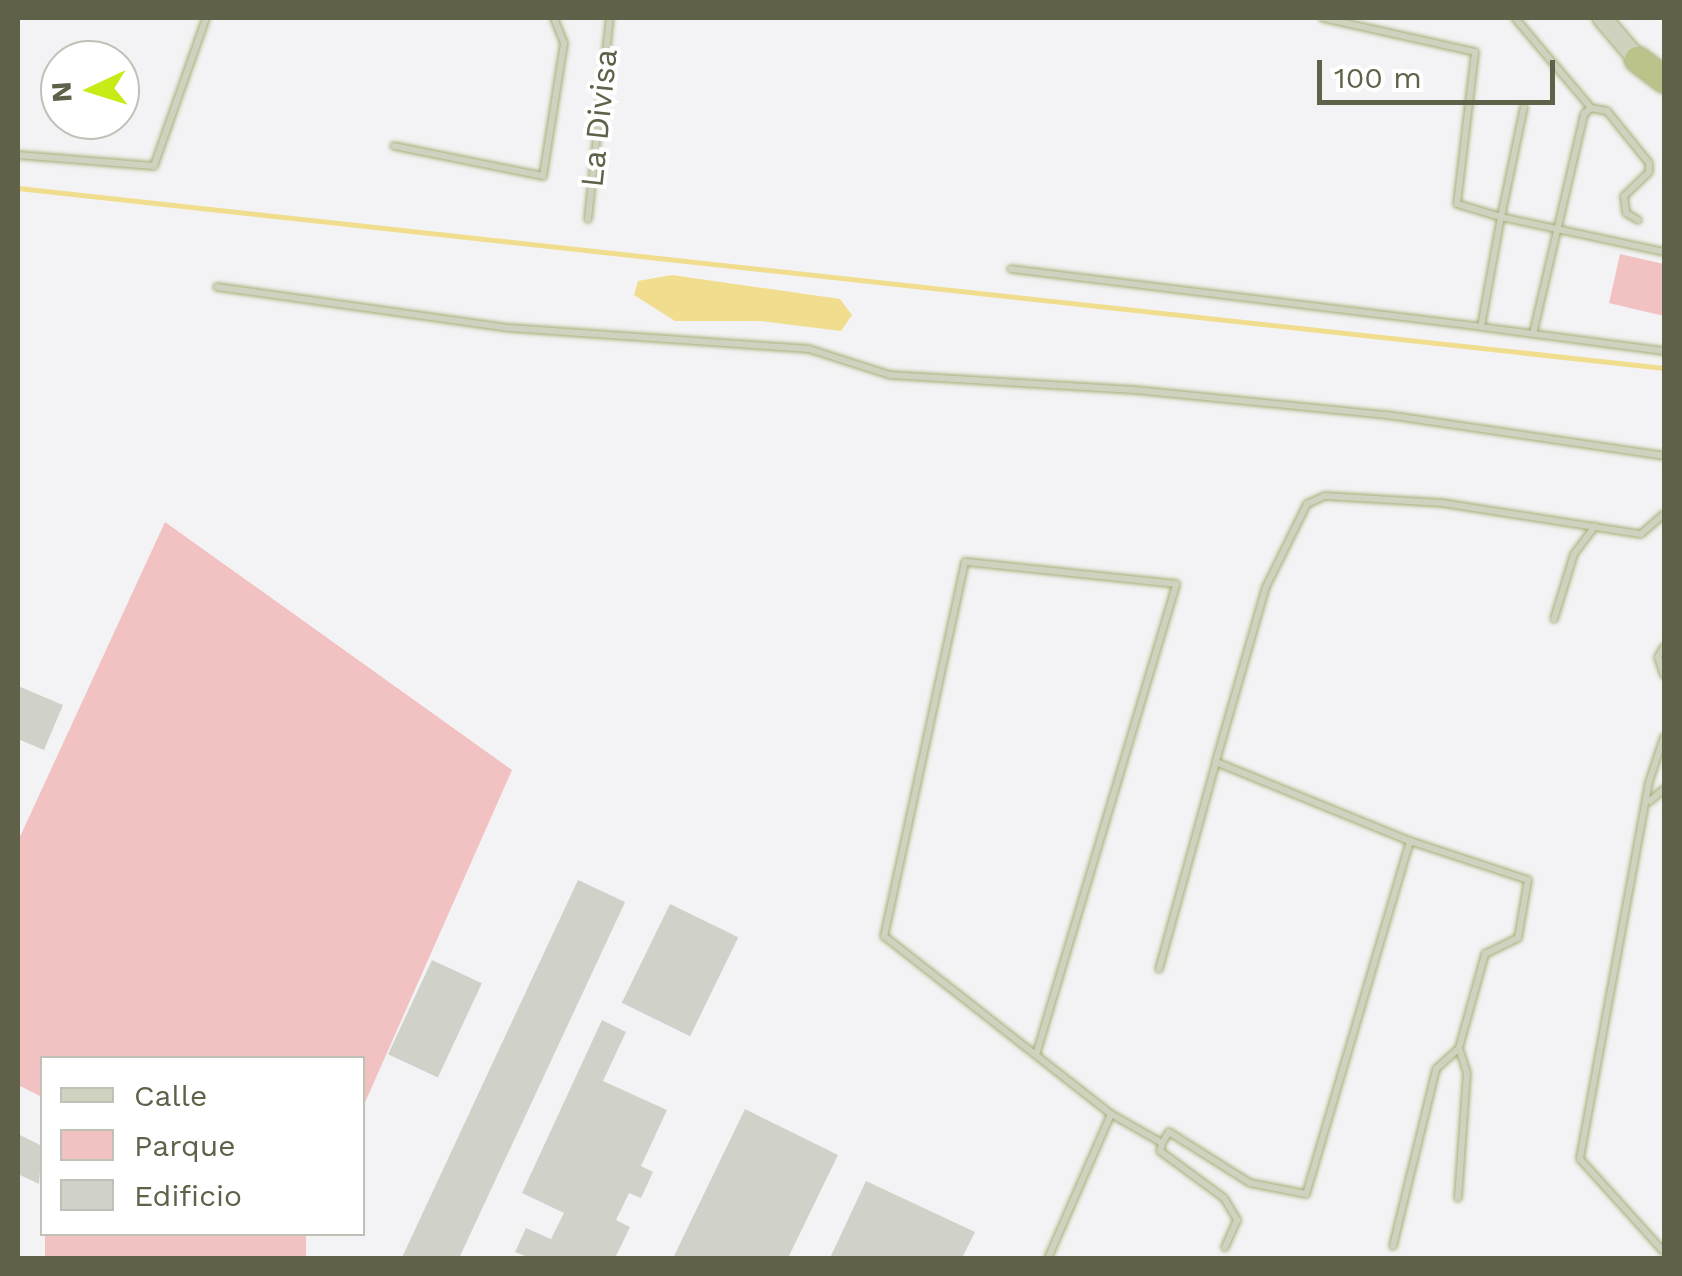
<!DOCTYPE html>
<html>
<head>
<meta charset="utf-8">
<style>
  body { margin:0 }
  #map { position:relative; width:1682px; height:1276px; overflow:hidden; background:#f3f3f5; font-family:"Work Sans",sans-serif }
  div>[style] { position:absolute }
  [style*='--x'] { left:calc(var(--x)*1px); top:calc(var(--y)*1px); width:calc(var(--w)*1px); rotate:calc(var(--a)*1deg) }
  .green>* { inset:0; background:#f2c2c2; transform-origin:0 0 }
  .water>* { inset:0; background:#f0de8e }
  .stream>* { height:5px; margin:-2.5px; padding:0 2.5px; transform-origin:2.5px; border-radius:2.5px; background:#f0de8e }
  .building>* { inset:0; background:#d0d2ca; transform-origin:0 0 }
  .roads { filter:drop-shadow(0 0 2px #a6ae75) drop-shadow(0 0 2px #a6ae75) }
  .service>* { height:6px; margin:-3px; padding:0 3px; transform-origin:3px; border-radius:3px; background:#d0d2c0 }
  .tertiary>* { height:18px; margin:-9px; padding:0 9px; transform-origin:9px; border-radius:9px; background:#d0d2c0 }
  .motorway>* { height:25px; margin:-12.5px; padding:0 12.5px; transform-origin:12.5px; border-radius:12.5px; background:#bbc28a }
  span { translate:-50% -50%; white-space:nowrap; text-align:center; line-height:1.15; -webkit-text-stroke:8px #fff; paint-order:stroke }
  .street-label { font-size:32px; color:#5f6149 }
  .frame { position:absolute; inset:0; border:20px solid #5f6149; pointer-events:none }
  .legend { position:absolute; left:40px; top:1056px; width:325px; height:180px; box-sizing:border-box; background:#fff; border:2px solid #bfc0b6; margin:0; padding:12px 18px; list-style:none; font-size:30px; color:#5f6149 }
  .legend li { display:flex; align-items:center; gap:20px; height:50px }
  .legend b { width:50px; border:2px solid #bfc0b6 }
  .north { position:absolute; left:40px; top:40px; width:100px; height:100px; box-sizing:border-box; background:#fff; border:2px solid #bfc0b6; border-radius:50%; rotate:266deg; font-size:28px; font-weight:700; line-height:40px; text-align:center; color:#5f6149 }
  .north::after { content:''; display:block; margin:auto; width:35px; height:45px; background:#c5ec16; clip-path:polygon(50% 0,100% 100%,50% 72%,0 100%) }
  .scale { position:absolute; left:1317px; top:60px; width:238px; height:45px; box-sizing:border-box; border:5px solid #5f6149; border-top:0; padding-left:12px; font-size:30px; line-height:35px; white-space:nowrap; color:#5f6149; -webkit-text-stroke:8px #fff; paint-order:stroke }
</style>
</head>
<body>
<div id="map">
  <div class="green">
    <i style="clip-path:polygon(1620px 254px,1664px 264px,1664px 316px,1609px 303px)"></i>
    <i style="clip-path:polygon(165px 522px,512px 770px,363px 1107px,362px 1058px,42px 1058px,42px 1097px,18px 1085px,18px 841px)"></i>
    <i style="left:45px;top:1234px;width:261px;height:27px"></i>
  </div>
  <div class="water">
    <i style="clip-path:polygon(672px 275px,840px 299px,852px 315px,841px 331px,761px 321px,675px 321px,634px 295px,638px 281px)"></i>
  </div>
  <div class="stream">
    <i style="--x:18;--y:188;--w:1656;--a:6.24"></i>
  </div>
  <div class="building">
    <i style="clip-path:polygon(18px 686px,63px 705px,44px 750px,18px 739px)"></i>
    <i style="left:578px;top:880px;width:52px;height:416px;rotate:25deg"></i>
    <i style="left:670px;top:904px;width:76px;height:110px;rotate:26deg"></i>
    <i style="left:432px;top:960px;width:55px;height:104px;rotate:25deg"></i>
    <i style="clip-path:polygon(602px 1020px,626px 1032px,603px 1081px,667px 1110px,641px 1166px,653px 1172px,641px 1198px,629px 1193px,616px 1220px,630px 1227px,615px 1258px,530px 1258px,515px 1252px,526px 1228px,551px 1239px,564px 1213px,522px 1193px)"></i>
    <i style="clip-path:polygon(745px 1109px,838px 1155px,788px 1258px,673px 1258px)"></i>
    <i style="clip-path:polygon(18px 1134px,42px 1146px,39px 1184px,18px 1174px)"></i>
    <i style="clip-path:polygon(866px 1181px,975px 1232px,962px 1258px,830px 1258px)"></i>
  </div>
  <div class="roads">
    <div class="service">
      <i style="--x:1515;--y:18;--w:118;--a:49.8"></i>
      <i style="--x:1524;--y:107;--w:112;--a:101.8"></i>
      <i style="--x:1501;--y:217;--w:167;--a:12.1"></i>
      <i style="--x:394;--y:146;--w:152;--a:11.4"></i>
      <i style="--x:543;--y:176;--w:135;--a:-81"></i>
      <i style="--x:564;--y:43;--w:27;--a:-112"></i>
      <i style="--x:18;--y:155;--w:136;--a:4.6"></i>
      <i style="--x:154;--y:166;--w:157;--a:-70.6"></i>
      <i style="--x:588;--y:219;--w:202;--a:-83.8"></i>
      <i style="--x:1011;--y:269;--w:474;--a:7"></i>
      <i style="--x:1481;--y:327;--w:112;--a:-79.7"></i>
      <i style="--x:1501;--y:217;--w:46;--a:-163.5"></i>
      <i style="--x:1457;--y:204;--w:153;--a:-83.2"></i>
      <i style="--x:1475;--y:52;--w:156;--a:-167.4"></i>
      <i style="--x:217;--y:287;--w:296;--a:8"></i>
      <i style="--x:510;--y:328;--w:300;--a:4"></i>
      <i style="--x:809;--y:349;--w:85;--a:17.8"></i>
      <i style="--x:890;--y:375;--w:245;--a:3.5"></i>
      <i style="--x:1135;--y:390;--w:253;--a:5.7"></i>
      <i style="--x:1387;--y:415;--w:280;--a:8.4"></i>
      <i style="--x:1481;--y:327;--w:185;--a:7.5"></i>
      <i style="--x:1533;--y:334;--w:226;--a:-76.9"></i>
      <i style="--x:1584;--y:114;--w:9;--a:-41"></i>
      <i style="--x:1591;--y:108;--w:16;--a:11"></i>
      <i style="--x:1607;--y:111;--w:67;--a:51.1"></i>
      <i style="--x:1649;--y:163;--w:9;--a:90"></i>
      <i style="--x:1649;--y:172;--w:35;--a:136"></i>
      <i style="--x:1624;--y:196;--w:17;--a:83"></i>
      <i style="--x:1626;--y:213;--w:14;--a:30"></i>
      <i style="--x:1554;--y:619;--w:68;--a:-72.9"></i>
      <i style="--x:1574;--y:554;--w:35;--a:-53"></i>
      <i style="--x:1664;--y:647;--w:12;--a:121"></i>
      <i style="--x:1658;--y:657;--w:19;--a:72"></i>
      <i style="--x:1664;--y:737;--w:47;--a:108.4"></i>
      <i style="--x:1649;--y:782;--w:383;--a:100.4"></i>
      <i style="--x:1580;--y:1159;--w:125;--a:47.9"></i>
      <i style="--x:1216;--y:761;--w:181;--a:-74"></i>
      <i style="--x:1266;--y:587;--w:93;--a:-63.7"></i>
      <i style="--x:1307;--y:504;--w:20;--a:-24"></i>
      <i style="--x:1325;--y:496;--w:117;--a:3.4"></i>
      <i style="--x:1442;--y:503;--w:201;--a:8.9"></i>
      <i style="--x:1641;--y:534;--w:30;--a:-41"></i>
      <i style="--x:1650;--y:801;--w:18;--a:-41"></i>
      <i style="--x:1159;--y:969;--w:215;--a:-74.6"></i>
      <i style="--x:1216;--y:762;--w:209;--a:22.2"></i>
      <i style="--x:1410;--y:841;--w:368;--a:106.4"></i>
      <i style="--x:1306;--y:1194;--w:57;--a:-168.9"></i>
      <i style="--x:1250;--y:1183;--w:96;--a:-147.8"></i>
      <i style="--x:1169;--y:1132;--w:13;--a:122"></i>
      <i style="--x:1036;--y:1055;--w:491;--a:-73.4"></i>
      <i style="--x:1176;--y:584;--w:212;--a:-174"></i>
      <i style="--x:965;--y:562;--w:383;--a:102.2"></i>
      <i style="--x:884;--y:936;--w:288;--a:38.1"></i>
      <i style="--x:1111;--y:1114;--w:157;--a:113.6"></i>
      <i style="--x:1111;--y:1114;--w:59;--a:29.6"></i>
      <i style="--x:1162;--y:1143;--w:8;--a:104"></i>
      <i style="--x:1160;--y:1151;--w:79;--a:36.3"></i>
      <i style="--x:1224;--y:1198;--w:26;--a:59"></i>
      <i style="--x:1237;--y:1220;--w:30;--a:114"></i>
      <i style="--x:1458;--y:1198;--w:125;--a:-85.9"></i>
      <i style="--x:1467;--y:1073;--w:26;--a:-108"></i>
      <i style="--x:1393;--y:1246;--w:182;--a:-76.3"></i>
      <i style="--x:1436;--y:1069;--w:31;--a:-42"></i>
      <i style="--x:1459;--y:1048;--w:98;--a:-74.5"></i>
      <i style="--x:1485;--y:954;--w:37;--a:-26"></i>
      <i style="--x:1518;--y:938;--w:59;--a:-80.2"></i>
      <i style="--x:1528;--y:880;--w:124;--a:-161.7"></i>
    </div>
    <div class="tertiary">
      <i style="--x:1602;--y:18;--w:65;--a:49.4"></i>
    </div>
    <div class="motorway">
      <i style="--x:1637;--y:59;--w:34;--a:37"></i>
    </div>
  </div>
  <div class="street-label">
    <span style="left:599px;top:118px;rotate:-84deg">La Divisa</span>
  </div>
  <div class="frame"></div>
  <ul class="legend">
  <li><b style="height:12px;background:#d0d2c0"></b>Calle</li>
  <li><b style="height:28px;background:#f2c2c2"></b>Parque</li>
  <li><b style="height:28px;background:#d0d2ca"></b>Edificio</li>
  </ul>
  <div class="north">N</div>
  <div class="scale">100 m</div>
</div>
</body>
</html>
